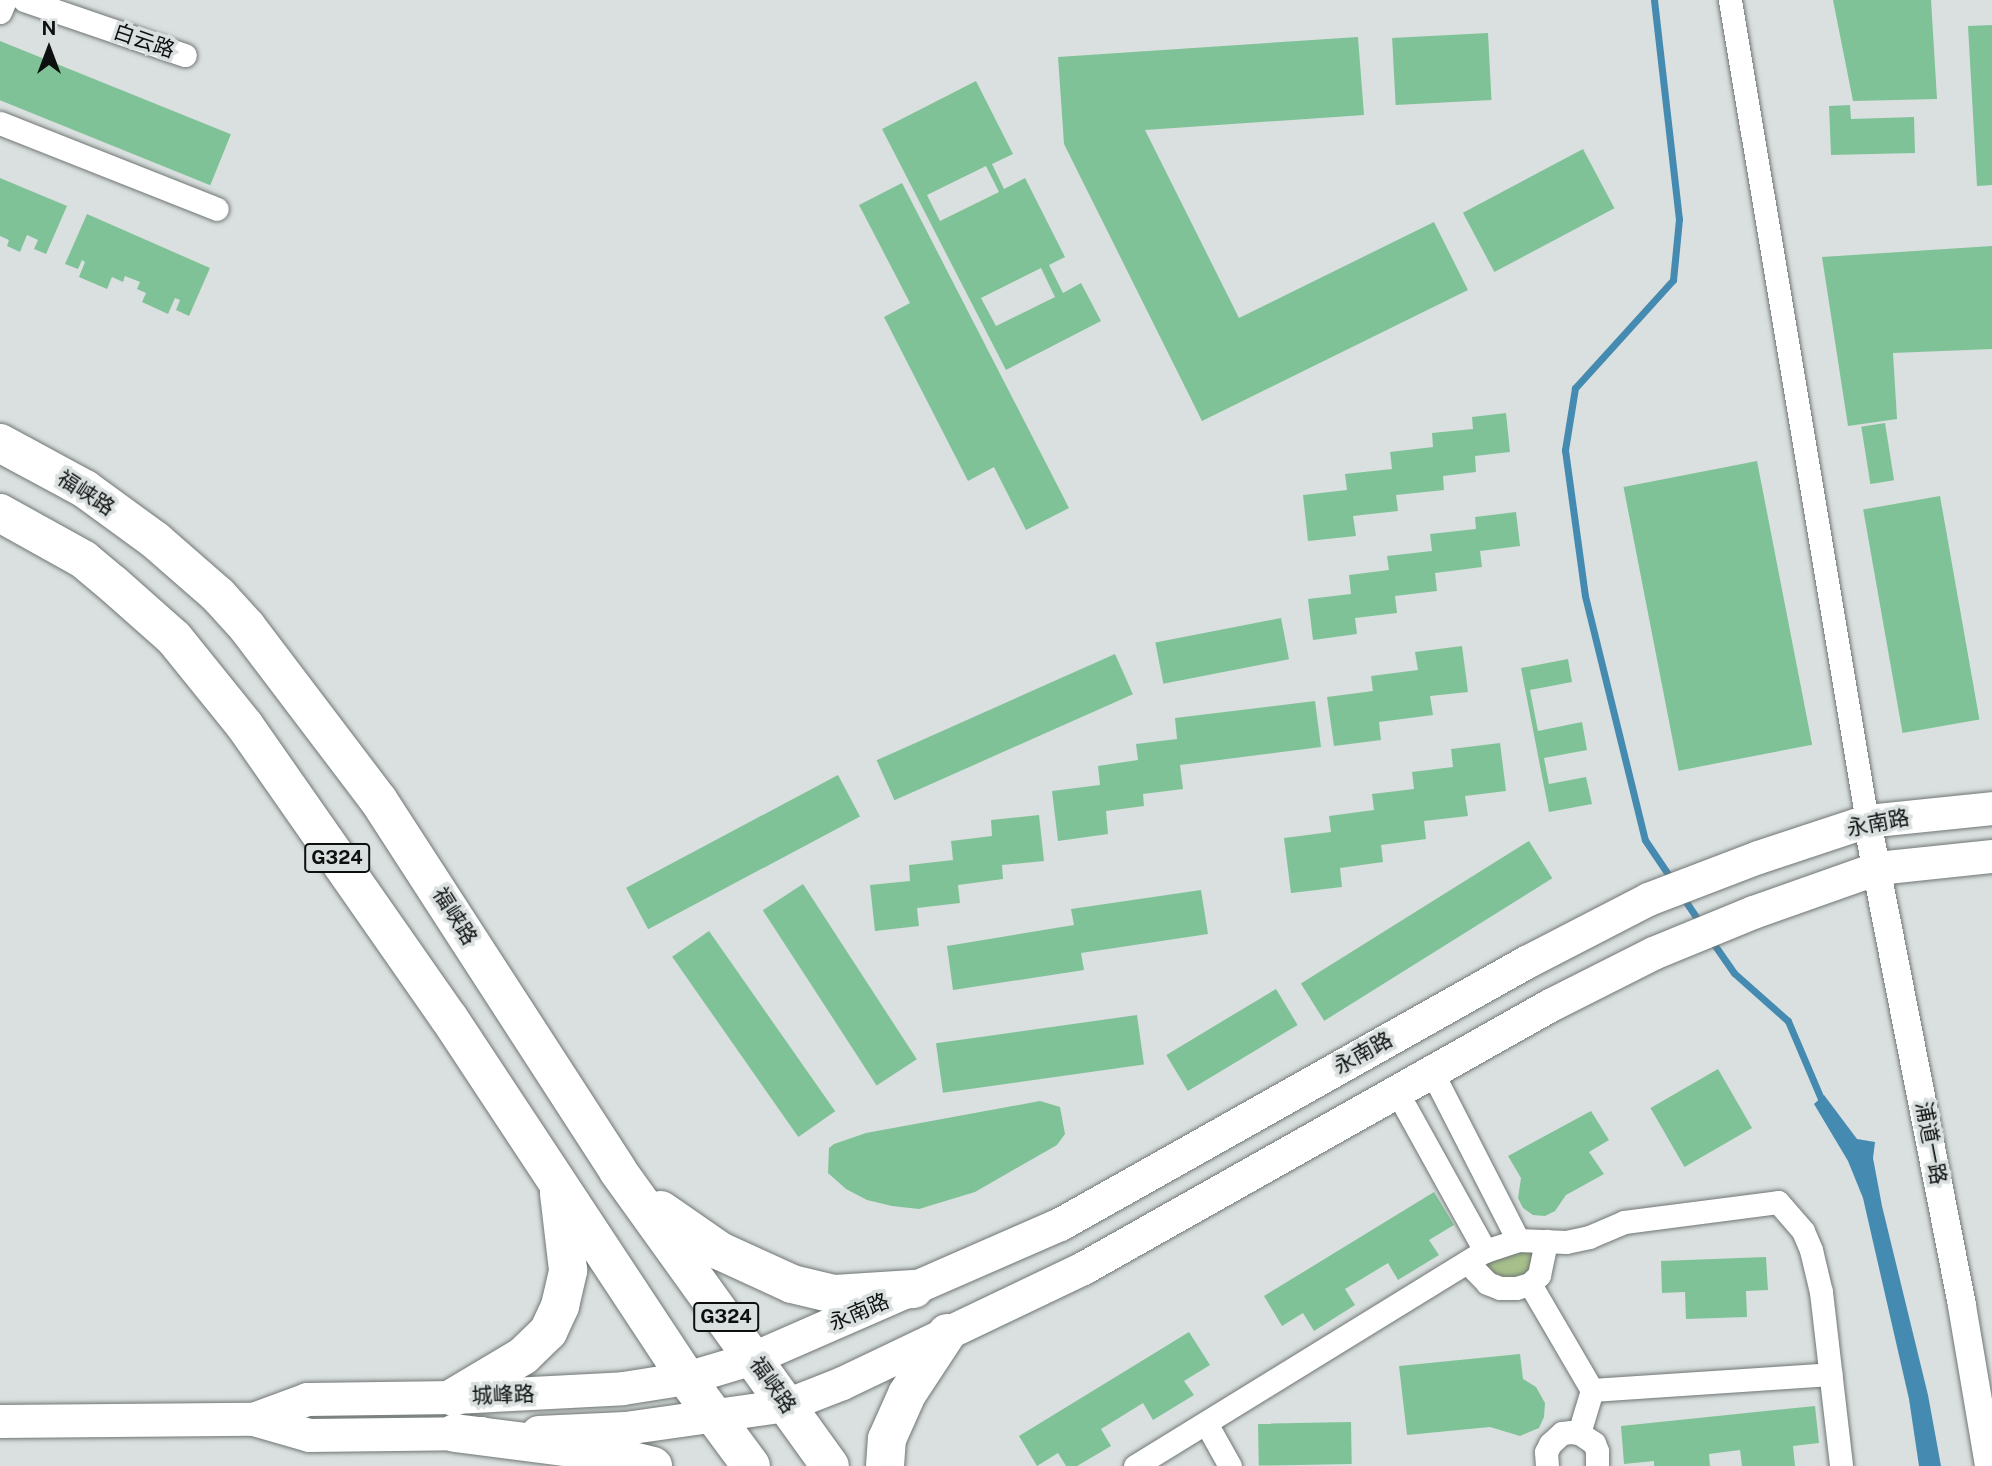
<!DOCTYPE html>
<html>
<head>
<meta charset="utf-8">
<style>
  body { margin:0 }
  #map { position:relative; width:1992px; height:1466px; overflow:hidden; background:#d9e0df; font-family:"Public Sans","Noto Sans SC",sans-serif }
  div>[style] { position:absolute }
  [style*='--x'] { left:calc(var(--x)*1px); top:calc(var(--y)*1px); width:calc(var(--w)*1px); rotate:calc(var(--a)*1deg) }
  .green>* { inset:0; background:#a6bf8b }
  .water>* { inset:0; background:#458ab0 }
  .stream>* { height:7px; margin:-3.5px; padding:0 3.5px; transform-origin:3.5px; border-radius:3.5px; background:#458ab0 }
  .building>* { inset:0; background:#80c298; transform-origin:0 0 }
  .roads { filter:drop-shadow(0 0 2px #707674) drop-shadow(0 0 2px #707674) }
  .minor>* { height:23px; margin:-11.5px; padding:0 11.5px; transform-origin:11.5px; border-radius:11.5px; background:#fff }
  .tertiary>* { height:28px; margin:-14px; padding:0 14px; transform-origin:14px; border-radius:14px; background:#fff }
  .secondary>* { height:33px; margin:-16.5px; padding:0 16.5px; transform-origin:16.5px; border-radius:16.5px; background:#fff }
  .trunk>* { height:38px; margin:-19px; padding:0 19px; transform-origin:19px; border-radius:19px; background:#fff }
  span { translate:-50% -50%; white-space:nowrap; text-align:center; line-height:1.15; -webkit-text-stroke:7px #d9e0df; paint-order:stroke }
  .shield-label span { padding:2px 5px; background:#d9e0df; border:2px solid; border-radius:5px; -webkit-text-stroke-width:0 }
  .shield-label { font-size:19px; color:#0d100f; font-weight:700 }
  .street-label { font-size:21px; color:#0d100f }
  .north { position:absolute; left:14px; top:14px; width:70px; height:70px; -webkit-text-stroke:5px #d9e0df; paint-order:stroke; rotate:0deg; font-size:19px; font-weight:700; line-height:28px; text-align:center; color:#0d100f }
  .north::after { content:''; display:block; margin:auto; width:24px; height:32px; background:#0d100f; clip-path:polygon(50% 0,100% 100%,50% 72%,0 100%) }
</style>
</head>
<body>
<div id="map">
  <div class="green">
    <i style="clip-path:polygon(1519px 1252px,1539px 1253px,1532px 1275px,1505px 1282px,1482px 1266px,1492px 1259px)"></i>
  </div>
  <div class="water">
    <i style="clip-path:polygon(1824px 1095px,1857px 1139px,1875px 1142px,1873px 1158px,1882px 1206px,1928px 1395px,1941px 1466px,1919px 1466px,1909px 1399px,1863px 1198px,1848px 1161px,1814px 1104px)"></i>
  </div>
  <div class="stream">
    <i style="--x:1654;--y:0;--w:220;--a:83.5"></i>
    <i style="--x:1679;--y:219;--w:61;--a:95.6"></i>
    <i style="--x:1673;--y:280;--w:146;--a:132.2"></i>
    <i style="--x:1575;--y:388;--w:63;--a:99.2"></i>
    <i style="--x:1565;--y:450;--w:147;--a:82.2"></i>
    <i style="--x:1585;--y:596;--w:251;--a:76.2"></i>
    <i style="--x:1645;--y:840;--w:48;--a:56"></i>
    <i style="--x:1682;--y:896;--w:34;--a:56"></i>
    <i style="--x:1711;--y:940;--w:40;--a:55.1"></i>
    <i style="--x:1734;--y:973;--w:72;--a:41.6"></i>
    <i style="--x:1788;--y:1021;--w:92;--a:67"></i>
  </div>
  <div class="building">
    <i style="clip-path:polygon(1833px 0,1931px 0,1937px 99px,1853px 101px)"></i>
    <i style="clip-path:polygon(1992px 25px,1992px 185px,1977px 186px,1968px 26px)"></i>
    <i style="left:1488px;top:33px;width:67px;height:96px;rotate:87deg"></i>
    <i style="clip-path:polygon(1358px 37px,1364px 115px,1145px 130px,1239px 318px,1434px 222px,1468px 290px,1202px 421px,1064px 144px,1058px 57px)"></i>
    <i style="left:0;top:41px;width:249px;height:55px;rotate:22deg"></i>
    <i style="clip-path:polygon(evenodd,976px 81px,1013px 154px,992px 164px,1004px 189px,1025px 178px,1065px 257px,1049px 265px,1063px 293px,1081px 283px,1101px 321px,1006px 370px,882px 129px,976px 81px,986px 166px,999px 192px,940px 221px,927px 195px,986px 166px,976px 81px,1041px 268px,1055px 297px,996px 326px,981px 298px,1041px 268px)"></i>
    <i style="clip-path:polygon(1850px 105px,1851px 119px,1914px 117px,1915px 153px,1831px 155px,1829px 106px)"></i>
    <i style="left:1583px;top:149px;width:67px;height:136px;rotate:62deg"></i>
    <i style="clip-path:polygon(0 178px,67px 206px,46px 254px,34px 249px,38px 240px,27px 235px,20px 252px,7px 246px,9px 240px,0 236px)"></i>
    <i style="clip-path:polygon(902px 183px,1069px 508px,1026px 530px,994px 467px,968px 481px,884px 317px,910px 303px,859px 205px)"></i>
    <i style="clip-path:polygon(87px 214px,210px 268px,189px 316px,176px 310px,180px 300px,175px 298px,168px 314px,142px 302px,146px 293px,137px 289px,140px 282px,125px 276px,123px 282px,112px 277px,107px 289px,79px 277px,85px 262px,82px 260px,78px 269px,65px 264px)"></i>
    <i style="clip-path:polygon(1992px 246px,1992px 349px,1893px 353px,1897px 419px,1848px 426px,1822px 257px)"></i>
    <i style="clip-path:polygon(1506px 413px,1510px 452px,1475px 456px,1476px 472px,1443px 476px,1444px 490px,1396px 495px,1398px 511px,1353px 516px,1356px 536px,1308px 541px,1303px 495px,1347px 490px,1345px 474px,1392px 469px,1390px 452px,1433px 447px,1432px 433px,1473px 429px,1472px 417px)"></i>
    <i style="left:1885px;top:423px;width:58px;height:24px;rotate:81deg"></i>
    <i style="left:1757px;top:461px;width:289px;height:136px;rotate:79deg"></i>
    <i style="left:1940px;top:496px;width:227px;height:78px;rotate:80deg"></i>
    <i style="clip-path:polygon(1516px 512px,1520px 546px,1480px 551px,1482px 567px,1435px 573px,1437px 591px,1395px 596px,1397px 613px,1355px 618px,1357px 634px,1313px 640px,1308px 599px,1351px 594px,1349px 575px,1389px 570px,1387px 556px,1432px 551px,1430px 534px,1476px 529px,1475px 517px)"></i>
    <i style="left:1281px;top:618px;width:42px;height:128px;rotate:79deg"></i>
    <i style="clip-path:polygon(1462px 646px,1468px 692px,1430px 696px,1433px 715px,1379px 722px,1381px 740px,1334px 746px,1327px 697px,1373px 691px,1371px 676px,1418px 670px,1415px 652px)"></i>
    <i style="left:1115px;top:654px;width:44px;height:261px;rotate:66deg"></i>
    <i style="clip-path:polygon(1568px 659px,1572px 682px,1530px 690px,1538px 731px,1582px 722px,1587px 750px,1544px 758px,1549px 784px,1586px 777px,1592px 804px,1549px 812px,1521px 668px)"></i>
    <i style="clip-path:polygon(1315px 701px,1321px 747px,1180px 765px,1183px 789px,1143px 794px,1144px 806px,1106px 811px,1108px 834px,1058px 841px,1052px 791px,1100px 785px,1098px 766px,1138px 760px,1136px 744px,1177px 739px,1175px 718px)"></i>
    <i style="clip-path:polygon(1500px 743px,1506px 791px,1465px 796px,1468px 816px,1424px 821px,1426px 839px,1381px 845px,1383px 862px,1340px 868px,1342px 887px,1291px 893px,1284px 838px,1331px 832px,1329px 816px,1374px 810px,1372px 794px,1414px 789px,1412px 772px,1453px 767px,1451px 749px)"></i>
    <i style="left:838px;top:775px;width:47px;height:240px;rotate:62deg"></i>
    <i style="clip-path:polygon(1039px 815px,1044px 861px,1002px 865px,1003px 879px,958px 885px,960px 903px,917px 908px,919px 926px,875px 931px,870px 885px,910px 881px,909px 865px,953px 860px,951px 841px,992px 836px,991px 820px)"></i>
    <i style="left:1529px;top:841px;width:44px;height:269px;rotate:58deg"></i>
    <i style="left:803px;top:884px;width:209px;height:48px;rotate:57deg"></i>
    <i style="clip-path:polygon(1201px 890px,1208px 934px,1081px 953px,1084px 970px,953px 990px,947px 946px,1074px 925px,1071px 909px)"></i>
    <i style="left:709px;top:931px;width:220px;height:45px;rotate:55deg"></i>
    <i style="left:1276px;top:989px;width:42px;height:128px;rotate:59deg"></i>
    <i style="left:1137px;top:1015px;width:50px;height:203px;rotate:82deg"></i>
    <i style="left:1718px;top:1069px;width:68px;height:78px;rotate:60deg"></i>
    <i style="clip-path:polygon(1040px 1101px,1060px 1107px,1065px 1134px,1057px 1145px,975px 1192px,919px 1209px,892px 1206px,867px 1200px,846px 1189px,828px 1173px,829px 1148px,834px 1144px,866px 1133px)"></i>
    <i style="clip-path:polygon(1591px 1111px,1609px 1140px,1589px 1152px,1604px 1174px,1566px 1195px,1555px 1211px,1545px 1216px,1533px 1215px,1523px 1208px,1518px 1198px,1521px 1178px,1508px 1156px)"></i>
    <i style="clip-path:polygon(1434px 1192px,1454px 1225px,1429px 1240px,1439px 1255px,1398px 1280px,1388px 1263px,1345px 1289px,1355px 1305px,1314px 1331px,1303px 1313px,1282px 1326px,1264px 1296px)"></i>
    <i style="clip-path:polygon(1766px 1257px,1768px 1290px,1746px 1291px,1747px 1317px,1686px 1319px,1685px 1292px,1662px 1293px,1661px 1261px)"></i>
    <i style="clip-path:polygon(1189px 1332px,1210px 1365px,1184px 1381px,1194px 1395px,1153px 1420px,1143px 1403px,1101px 1429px,1111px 1446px,1077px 1466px,1066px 1466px,1058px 1453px,1037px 1466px,1019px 1436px)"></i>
    <i style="clip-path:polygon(1520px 1354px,1523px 1379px,1536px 1387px,1545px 1403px,1544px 1417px,1539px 1428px,1520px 1436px,1490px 1427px,1407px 1435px,1399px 1366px)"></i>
    <i style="clip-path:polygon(1815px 1406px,1819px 1443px,1793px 1446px,1795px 1466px,1742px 1466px,1740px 1450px,1709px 1454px,1710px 1466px,1654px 1466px,1654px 1461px,1624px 1464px,1621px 1426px)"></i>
    <i style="left:1351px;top:1422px;width:42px;height:93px;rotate:89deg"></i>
  </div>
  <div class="roads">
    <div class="minor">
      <i style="--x:24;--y:0;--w:170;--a:18.9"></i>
      <i style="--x:1730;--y:0;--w:832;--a:80.53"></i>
      <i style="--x:0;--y:12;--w:13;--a:-67"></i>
      <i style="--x:0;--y:123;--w:233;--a:21.6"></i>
      <i style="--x:1432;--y:1072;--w:189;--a:62.9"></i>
      <i style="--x:1397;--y:1092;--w:182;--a:61"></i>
      <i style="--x:1467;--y:1262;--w:29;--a:46"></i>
      <i style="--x:1487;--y:1283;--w:14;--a:21"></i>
      <i style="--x:1500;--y:1288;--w:16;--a:0"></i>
      <i style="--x:1516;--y:1288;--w:15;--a:-16"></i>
      <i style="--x:1530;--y:1284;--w:13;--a:-45"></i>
      <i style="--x:1539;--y:1275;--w:35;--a:-78"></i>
      <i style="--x:1530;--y:1284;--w:123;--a:59.7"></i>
      <i style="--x:1592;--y:1390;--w:45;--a:106.8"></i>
      <i style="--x:1592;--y:1390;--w:239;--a:-3.8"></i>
      <i style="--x:1206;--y:1423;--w:49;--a:60.8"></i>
      <i style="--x:1135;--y:1466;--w:411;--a:-31.6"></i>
      <i style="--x:1485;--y:1251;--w:35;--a:-18"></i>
      <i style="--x:1518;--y:1240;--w:48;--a:2.4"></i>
      <i style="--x:1566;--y:1242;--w:24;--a:-12"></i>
      <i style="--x:1589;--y:1237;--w:38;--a:-23"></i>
      <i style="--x:1624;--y:1222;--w:155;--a:-7.4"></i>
      <i style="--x:1778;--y:1202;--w:38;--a:49"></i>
      <i style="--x:1803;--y:1231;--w:21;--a:67"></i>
      <i style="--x:1811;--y:1250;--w:43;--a:76.6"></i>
      <i style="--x:1821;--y:1292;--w:175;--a:83.4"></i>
      <i style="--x:1547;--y:1466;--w:14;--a:-94"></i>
      <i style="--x:1546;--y:1452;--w:9;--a:-63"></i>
      <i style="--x:1550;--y:1444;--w:16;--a:-43"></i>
      <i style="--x:1562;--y:1433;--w:9;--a:-6"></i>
      <i style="--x:1571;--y:1432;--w:8;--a:7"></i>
      <i style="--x:1579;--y:1433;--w:18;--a:34"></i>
      <i style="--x:1594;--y:1443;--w:9;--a:69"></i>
      <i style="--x:1597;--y:1451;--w:15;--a:90"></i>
    </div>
    <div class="tertiary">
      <i style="--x:1867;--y:821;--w:494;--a:78.9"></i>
      <i style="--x:1962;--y:1306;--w:162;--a:80.4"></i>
    </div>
    <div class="secondary">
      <i style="--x:253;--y:1419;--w:58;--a:-20.3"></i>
      <i style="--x:307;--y:1399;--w:147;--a:-0.8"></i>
      <i style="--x:454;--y:1397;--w:169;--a:-3"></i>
      <i style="--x:623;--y:1388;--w:64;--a:-9"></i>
      <i style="--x:686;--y:1378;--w:70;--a:-16.6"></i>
      <i style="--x:753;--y:1358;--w:335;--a:-23.6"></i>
      <i style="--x:1060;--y:1224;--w:535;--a:-29.35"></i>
      <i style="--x:1526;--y:962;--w:137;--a:-27.3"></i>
      <i style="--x:1648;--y:899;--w:118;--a:-20.9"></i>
      <i style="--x:1758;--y:857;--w:115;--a:-18.3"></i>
      <i style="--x:1867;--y:821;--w:126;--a:-5.9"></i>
      <i style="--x:0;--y:1421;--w:253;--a:-0.5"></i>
      <i style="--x:253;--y:1419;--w:58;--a:15.9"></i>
      <i style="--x:309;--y:1435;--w:172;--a:-0.7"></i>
      <i style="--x:538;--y:1432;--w:87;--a:-2.6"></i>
      <i style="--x:625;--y:1428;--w:163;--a:-8.1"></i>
      <i style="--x:786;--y:1405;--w:60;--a:-21.4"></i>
      <i style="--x:842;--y:1383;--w:267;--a:-25.5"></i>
      <i style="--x:1083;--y:1268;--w:536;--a:-29.39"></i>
      <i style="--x:1550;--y:1005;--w:115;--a:-26.8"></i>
      <i style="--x:1653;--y:953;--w:108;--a:-22.3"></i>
      <i style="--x:1753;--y:912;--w:132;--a:-19.5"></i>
      <i style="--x:1877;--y:868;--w:116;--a:-6"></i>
    </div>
    <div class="trunk">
      <i style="--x:0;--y:443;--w:97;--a:28.4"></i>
      <i style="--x:85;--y:489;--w:87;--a:36.1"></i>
      <i style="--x:155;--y:540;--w:84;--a:41.1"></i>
      <i style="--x:218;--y:595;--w:43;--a:47.8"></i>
      <i style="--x:247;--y:627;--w:218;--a:52.8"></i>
      <i style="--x:379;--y:801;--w:440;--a:57.1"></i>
      <i style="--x:618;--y:1171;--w:363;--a:54.3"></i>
      <i style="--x:0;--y:513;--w:95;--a:29"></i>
      <i style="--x:83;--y:559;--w:39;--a:40"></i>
      <i style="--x:113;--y:584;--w:81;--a:41.5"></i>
      <i style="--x:174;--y:638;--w:113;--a:51.1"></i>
      <i style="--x:245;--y:726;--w:356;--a:55.1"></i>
      <i style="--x:449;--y:1018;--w:431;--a:56.6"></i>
      <i style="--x:686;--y:1378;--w:109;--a:53.5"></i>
      <i style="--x:661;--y:1210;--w:72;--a:34.8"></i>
      <i style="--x:720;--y:1251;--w:79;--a:24.6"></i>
      <i style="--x:792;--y:1284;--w:43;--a:13.4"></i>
      <i style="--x:834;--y:1294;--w:80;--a:-3.6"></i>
      <i style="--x:454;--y:1397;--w:80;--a:-30.7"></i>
      <i style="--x:523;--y:1356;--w:35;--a:-44"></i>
      <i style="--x:548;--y:1332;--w:29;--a:-65"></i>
      <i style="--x:560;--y:1306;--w:37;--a:-77"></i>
      <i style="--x:568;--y:1270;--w:78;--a:-96.7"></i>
      <i style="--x:455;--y:1433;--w:133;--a:7.3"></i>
      <i style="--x:587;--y:1450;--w:68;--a:13.6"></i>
      <i style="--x:885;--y:1466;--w:27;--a:-86"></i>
      <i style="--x:887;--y:1439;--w:49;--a:-66"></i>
      <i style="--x:907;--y:1394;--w:73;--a:-56.7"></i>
    </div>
  </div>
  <div class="shield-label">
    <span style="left:337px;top:858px">G324</span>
    <span style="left:726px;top:1317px">G324</span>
  </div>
  <div class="street-label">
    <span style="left:144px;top:41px;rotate:19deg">白云路</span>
    <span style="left:86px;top:493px;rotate:33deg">福峡路</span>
    <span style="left:1878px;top:823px;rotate:-11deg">永南路</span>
    <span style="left:455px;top:916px;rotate:58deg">福峡路</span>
    <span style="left:1363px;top:1053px;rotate:-29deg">永南路</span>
    <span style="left:1931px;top:1143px;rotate:79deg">浦道一路</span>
    <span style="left:859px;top:1312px;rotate:-23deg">永南路</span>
    <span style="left:773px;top:1385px;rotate:55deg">福峡路</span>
    <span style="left:503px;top:1395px;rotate:-2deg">城峰路</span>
  </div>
  <div class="north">N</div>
</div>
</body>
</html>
